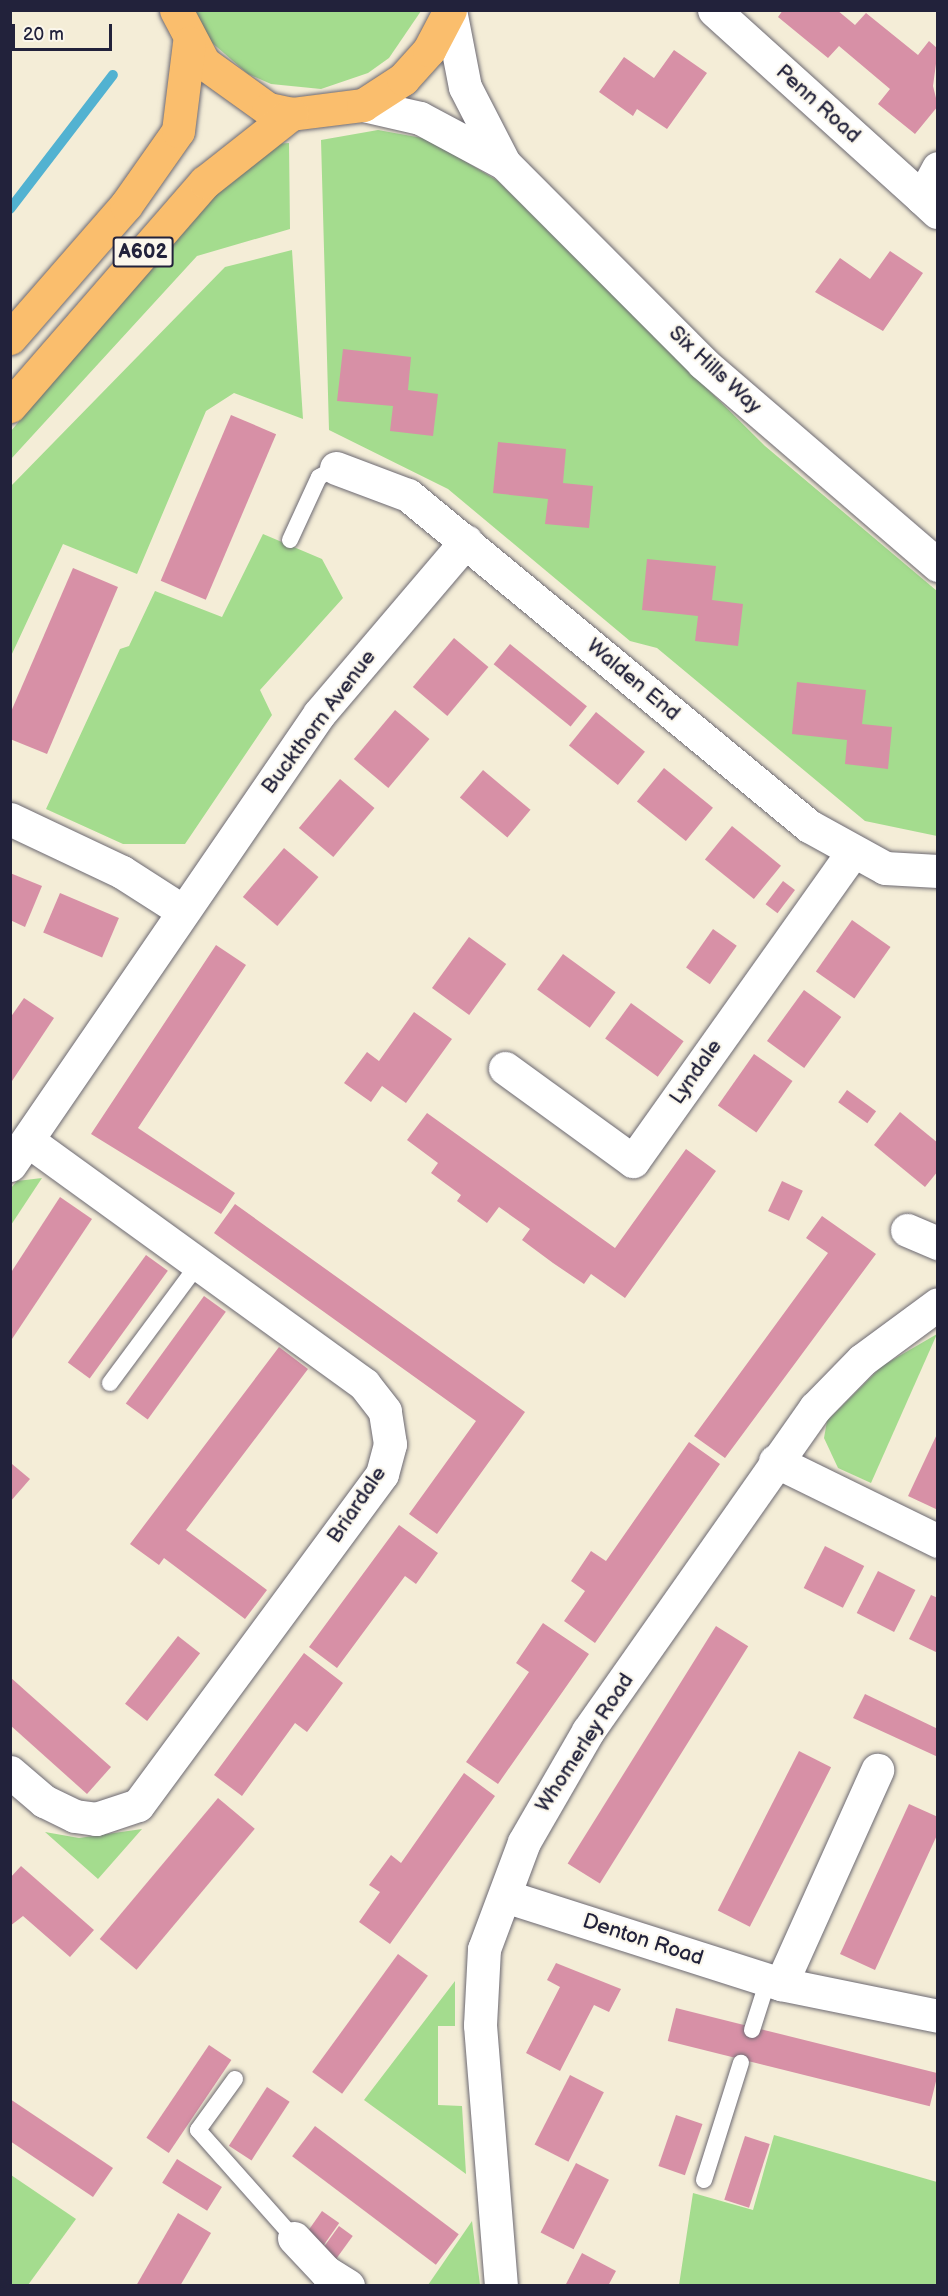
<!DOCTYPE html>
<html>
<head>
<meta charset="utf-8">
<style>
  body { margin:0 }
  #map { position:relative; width:948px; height:2296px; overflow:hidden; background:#f4edd7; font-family:"Balsamiq Sans",sans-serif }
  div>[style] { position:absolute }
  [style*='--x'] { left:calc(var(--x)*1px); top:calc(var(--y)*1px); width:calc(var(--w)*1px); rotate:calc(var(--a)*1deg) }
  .green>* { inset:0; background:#a4dc8e }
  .stream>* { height:10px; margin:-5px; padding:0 5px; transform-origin:5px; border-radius:5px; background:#52b2d1 }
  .building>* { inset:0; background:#d790a6; transform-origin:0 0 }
  .roads { filter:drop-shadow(0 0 2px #6c6972) drop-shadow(0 0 2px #6c6972) }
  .service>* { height:16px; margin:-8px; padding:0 8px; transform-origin:8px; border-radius:8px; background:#fff }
  .minor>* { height:33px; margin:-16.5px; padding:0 16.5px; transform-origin:16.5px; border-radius:16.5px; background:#fff }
  .tertiary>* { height:33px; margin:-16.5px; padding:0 16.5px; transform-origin:16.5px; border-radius:16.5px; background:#fff }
  .primary>* { height:33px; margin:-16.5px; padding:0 16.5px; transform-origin:16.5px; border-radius:16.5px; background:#fabe6d }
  span { translate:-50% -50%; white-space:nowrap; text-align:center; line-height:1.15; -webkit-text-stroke:4.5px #fbf7ec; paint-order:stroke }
  .shield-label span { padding:2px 4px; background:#fbf7ec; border:2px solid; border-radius:4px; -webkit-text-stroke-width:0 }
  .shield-label { font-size:20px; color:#22223b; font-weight:700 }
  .street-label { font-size:21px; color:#22223b }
  .frame { position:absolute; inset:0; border:12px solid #22223b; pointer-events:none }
  .scale { position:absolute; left:12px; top:24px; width:100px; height:27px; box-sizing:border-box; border:3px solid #22223b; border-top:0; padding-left:8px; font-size:18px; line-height:21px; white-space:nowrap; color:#22223b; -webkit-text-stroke:4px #fbf7ec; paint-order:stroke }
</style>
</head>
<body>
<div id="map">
  <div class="green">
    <i style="clip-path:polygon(193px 11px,421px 11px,389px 58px,368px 73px,321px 89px,271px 84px,248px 74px,210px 41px)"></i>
    <i style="clip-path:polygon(378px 130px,428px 139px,498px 181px,765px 446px,937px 591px,937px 836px,865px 821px,657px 648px,630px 641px,448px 489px,329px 430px,321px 140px)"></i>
    <i style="clip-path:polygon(289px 143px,290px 229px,197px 256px,11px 459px,11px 431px,203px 199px,275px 144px)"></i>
    <i style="clip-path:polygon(292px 250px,303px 419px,234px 393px,206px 411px,137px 574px,63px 544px,11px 656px,11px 486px,225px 267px)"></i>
    <i style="clip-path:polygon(263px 534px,322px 559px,343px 598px,260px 690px,272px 715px,185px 844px,123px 844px,46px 809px,120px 649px,129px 646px,155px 591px,222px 617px)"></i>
    <i style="clip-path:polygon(42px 1178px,11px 1225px,11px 1188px,17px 1181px)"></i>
    <i style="clip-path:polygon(937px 1334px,871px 1483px,838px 1468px,824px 1438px,827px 1421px,882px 1366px)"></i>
    <i style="clip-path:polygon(142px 1829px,98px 1879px,45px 1832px,79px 1838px)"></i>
    <i style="clip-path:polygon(455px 1981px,455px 2026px,438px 2026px,438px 2105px,462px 2106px,466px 2174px,364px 2100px)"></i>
    <i style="clip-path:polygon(774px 2135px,937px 2182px,937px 2285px,679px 2285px,693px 2193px,753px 2210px)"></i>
    <i style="clip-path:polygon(11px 2175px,76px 2219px,28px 2285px,11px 2285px)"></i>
    <i style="clip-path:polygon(472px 2221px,480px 2285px,428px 2285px)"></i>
  </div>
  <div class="stream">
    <i style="--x:10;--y:209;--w:169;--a:-52.5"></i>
  </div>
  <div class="building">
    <i style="clip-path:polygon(783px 10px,837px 10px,855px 25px,866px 13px,918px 55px,929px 41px,938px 49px,933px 86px,938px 106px,915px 134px,878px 104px,890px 89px,839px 46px,828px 58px,778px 17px)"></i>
    <i style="clip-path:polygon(674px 50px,707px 73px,667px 129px,637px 109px,633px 116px,599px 92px,624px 57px,654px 78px)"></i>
    <i style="clip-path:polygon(890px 251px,923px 273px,883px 331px,815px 292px,840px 258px,870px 279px)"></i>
    <i style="clip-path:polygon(343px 349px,411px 357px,408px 390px,438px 394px,433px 436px,390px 431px,393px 406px,337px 401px)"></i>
    <i style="left:231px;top:415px;width:49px;height:180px;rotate:23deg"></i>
    <i style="clip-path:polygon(498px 442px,566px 449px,563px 483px,593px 486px,589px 528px,545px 524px,548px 499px,493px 493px)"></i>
    <i style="clip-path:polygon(647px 559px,716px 566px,712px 600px,743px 604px,738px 646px,695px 641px,698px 616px,642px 610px)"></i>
    <i style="clip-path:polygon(73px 568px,118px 587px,47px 754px,10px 739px,10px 714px)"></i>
    <i style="left:454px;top:638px;width:45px;height:64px;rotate:40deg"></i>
    <i style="left:510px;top:644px;width:99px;height:26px;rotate:39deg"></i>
    <i style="clip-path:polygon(797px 682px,866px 690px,862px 724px,892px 727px,888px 769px,845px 764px,847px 740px,792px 734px)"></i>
    <i style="left:395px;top:710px;width:45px;height:64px;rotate:40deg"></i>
    <i style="left:596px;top:712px;width:63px;height:43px;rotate:39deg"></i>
    <i style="left:664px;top:768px;width:63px;height:43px;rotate:39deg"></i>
    <i style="left:483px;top:770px;width:62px;height:36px;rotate:40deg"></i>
    <i style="left:340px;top:779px;width:45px;height:64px;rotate:40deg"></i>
    <i style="left:732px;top:826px;width:63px;height:43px;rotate:39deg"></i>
    <i style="left:284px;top:848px;width:45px;height:64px;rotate:40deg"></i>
    <i style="clip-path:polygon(10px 873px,42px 886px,25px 927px,10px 920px)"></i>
    <i style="left:783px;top:881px;width:15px;height:29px;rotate:37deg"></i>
    <i style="left:60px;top:893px;width:64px;height:43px;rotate:23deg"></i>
    <i style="left:852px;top:920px;width:47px;height:63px;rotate:35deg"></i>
    <i style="left:713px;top:929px;width:29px;height:47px;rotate:35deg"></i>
    <i style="left:469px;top:937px;width:46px;height:63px;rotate:36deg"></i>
    <i style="clip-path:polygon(216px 945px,246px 965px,138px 1128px,235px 1193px,221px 1214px,91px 1134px)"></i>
    <i style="left:563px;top:954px;width:65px;height:44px;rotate:36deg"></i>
    <i style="left:804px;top:990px;width:46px;height:63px;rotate:36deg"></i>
    <i style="clip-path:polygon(24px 998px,54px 1018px,10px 1084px,10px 1018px)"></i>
    <i style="left:631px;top:1003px;width:65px;height:44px;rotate:36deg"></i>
    <i style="clip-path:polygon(414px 1012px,452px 1039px,406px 1103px,382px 1086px,371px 1102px,344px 1083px,367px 1052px,379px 1061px)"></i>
    <i style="left:754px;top:1054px;width:47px;height:63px;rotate:35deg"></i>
    <i style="left:847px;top:1090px;width:36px;height:15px;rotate:36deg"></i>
    <i style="clip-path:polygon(900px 1112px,938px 1143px,938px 1171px,925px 1187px,874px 1145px)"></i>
    <i style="clip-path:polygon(427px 1113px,615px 1248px,686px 1149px,716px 1171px,625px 1298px,591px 1274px,584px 1284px,553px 1263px,522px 1240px,530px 1229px,499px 1207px,487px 1223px,457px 1201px,461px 1195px,431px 1173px,438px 1163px,407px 1140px)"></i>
    <i style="left:782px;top:1181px;width:23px;height:33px;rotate:25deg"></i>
    <i style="clip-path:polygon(60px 1197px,92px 1219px,10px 1342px,10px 1274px)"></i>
    <i style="clip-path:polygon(235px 1204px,525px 1412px,437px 1534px,409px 1514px,476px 1421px,214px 1233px)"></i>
    <i style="clip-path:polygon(822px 1216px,876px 1254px,725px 1458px,694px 1436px,828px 1253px,806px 1238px)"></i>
    <i style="left:146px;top:1255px;width:27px;height:133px;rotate:36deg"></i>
    <i style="left:204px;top:1296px;width:27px;height:133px;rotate:36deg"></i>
    <i style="clip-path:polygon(279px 1347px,308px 1369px,186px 1530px,267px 1590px,245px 1619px,164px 1558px,159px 1565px,130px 1544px)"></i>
    <i style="clip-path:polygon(938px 1432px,938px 1510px,908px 1496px)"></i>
    <i style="clip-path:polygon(689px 1442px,720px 1464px,595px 1643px,564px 1621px,585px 1591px,571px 1581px,591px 1551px,606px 1561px)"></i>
    <i style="clip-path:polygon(12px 1464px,30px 1479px,10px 1502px,10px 1467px)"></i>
    <i style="clip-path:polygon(399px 1525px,438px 1553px,416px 1584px,405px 1576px,337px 1668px,309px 1647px)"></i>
    <i style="left:825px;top:1546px;width:44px;height:47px;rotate:27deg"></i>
    <i style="left:878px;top:1571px;width:42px;height:47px;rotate:27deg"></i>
    <i style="clip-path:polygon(931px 1595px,938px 1598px,938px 1653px,909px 1639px)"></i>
    <i style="clip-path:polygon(543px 1623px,589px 1654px,498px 1784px,466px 1762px,529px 1672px,516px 1663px)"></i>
    <i style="left:716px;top:1626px;width:38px;height:280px;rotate:32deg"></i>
    <i style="left:178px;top:1636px;width:28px;height:86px;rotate:38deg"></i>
    <i style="clip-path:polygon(304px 1653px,343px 1683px,307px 1732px,295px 1723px,242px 1796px,214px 1775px)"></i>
    <i style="clip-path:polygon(10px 1677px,111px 1767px,87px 1794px,10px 1725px)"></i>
    <i style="clip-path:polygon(865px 1694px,938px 1729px,938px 1757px,853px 1718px)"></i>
    <i style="left:799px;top:1751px;width:36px;height:179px;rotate:27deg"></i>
    <i style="clip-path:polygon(464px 1773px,495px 1796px,390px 1944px,359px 1922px,380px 1892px,369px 1885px,391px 1855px,401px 1863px)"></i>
    <i style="left:218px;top:1798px;width:48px;height:184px;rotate:40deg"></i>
    <i style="clip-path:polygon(909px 1804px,938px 1817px,938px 1833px,875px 1970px,840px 1954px)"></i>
    <i style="clip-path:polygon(21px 1866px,94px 1930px,70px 1957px,23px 1916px,10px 1926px,10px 1878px)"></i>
    <i style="left:398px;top:1954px;width:37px;height:146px;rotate:36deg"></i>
    <i style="clip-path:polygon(556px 1963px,621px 1989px,609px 2012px,594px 2005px,560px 2071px,526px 2053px,560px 1987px,547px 1980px)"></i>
    <i style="left:676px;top:2008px;width:270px;height:34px;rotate:14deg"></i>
    <i style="left:209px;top:2045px;width:27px;height:112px;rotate:34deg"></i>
    <i style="left:570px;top:2075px;width:38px;height:78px;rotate:27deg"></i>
    <i style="left:267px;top:2087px;width:27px;height:70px;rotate:33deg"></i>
    <i style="clip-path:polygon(10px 2099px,113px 2168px,93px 2197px,10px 2141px)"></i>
    <i style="left:676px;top:2115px;width:28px;height:54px;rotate:19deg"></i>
    <i style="left:315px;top:2126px;width:180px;height:38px;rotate:37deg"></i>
    <i style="left:745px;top:2136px;width:26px;height:67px;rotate:18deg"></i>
    <i style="left:177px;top:2159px;width:53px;height:28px;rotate:32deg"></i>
    <i style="left:576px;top:2163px;width:37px;height:78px;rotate:27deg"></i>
    <i style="left:322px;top:2211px;width:21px;height:29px;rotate:35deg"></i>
    <i style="clip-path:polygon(178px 2213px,211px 2233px,180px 2286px,136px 2286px)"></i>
    <i style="left:339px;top:2226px;width:17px;height:29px;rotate:36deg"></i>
    <i style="clip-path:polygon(582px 2253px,616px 2271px,608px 2286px,565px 2286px)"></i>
  </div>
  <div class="roads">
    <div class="service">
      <i style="--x:290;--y:540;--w:69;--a:-65.3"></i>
      <i style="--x:319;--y:477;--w:19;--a:-28"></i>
      <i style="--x:110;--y:1383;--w:149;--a:-53.4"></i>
      <i style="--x:752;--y:2030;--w:52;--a:-72.3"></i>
      <i style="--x:235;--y:2079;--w:63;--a:126"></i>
      <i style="--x:198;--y:2130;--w:144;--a:48.4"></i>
      <i style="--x:704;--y:2180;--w:123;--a:-72.5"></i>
    </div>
    <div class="minor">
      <i style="--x:714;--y:10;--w:280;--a:42.1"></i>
      <i style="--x:937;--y:212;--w:21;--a:-137"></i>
      <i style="--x:922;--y:198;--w:34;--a:-62"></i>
      <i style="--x:336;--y:468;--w:77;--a:20.6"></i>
      <i style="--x:408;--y:495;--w:520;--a:39.54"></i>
      <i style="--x:809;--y:826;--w:87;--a:28.9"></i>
      <i style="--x:885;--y:868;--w:53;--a:3.2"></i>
      <i style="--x:10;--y:819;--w:124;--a:25.3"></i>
      <i style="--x:122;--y:872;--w:72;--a:32.6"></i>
      <i style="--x:505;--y:1068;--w:158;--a:36"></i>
      <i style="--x:633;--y:1161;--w:378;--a:-54.6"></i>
      <i style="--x:10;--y:1165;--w:547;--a:-55.58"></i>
      <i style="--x:319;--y:714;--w:227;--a:-49.6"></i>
      <i style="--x:907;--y:1230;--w:34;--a:23"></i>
      <i style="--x:775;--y:1461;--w:182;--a:26.1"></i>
      <i style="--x:10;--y:1772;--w:45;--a:40.5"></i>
      <i style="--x:44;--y:1801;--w:34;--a:26"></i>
      <i style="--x:75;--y:1816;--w:21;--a:8"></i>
      <i style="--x:96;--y:1819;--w:44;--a:-18.4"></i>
      <i style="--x:138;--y:1805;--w:411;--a:-53.6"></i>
      <i style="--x:382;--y:1474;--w:31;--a:-75"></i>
      <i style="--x:390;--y:1444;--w:33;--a:-99"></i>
      <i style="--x:385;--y:1411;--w:34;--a:-128"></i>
      <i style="--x:364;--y:1384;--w:415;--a:-144.1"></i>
      <i style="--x:505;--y:1896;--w:290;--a:17.7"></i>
      <i style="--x:781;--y:1984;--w:160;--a:11.5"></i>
      <i style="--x:781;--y:1984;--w:235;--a:-65.8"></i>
      <i style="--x:294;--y:2238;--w:47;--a:46.7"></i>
      <i style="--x:326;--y:2272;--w:26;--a:32"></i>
      <i style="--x:501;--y:2286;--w:262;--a:-94.6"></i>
      <i style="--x:480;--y:2025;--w:76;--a:-87"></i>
      <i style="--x:484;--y:1949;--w:114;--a:-69.5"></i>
      <i style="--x:524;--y:1842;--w:128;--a:-60"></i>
      <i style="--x:588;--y:1731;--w:395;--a:-54.9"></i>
      <i style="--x:815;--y:1408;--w:67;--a:-45.6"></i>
      <i style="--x:862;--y:1360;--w:94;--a:-36.4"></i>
    </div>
    <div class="tertiary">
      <i style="--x:450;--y:10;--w:78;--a:79"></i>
      <i style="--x:465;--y:87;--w:85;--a:62.8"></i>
      <i style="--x:363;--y:105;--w:58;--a:12.8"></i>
      <i style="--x:420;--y:118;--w:95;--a:28.2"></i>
      <i style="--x:504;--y:163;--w:282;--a:45.1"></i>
      <i style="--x:703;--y:363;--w:310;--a:40.7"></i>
    </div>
    <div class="primary">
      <i style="--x:176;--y:10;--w:60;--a:62.2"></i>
      <i style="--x:204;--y:63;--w:79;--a:35.7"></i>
      <i style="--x:268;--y:109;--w:24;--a:12"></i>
      <i style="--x:291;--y:114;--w:73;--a:-7.1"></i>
      <i style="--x:363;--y:105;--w:48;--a:-33"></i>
      <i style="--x:403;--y:79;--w:39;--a:-48"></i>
      <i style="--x:429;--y:50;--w:45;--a:-62.3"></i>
      <i style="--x:10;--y:338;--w:176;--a:-48.9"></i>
      <i style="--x:126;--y:205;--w:90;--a:-54.9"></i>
      <i style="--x:178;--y:131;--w:89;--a:-82.9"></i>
      <i style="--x:10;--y:406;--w:297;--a:-49"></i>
      <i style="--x:205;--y:182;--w:110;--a:-38.3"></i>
    </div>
  </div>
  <div class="shield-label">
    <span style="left:143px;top:252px">A602</span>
  </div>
  <div class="street-label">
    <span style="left:818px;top:104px;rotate:42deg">Penn Road</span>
    <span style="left:715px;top:370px;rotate:43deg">Six Hills Way</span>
    <span style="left:633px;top:680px;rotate:40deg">Walden End</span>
    <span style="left:319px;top:722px;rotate:-53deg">Buckthorn Avenue</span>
    <span style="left:696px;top:1072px;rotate:-55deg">Lyndale</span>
    <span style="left:357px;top:1505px;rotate:-56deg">Briardale</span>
    <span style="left:585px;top:1743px;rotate:-57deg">Whomerley Road</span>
    <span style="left:643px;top:1940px;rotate:18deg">Denton Road</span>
  </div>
  <div class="frame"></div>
  <div class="scale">20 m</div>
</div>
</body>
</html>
